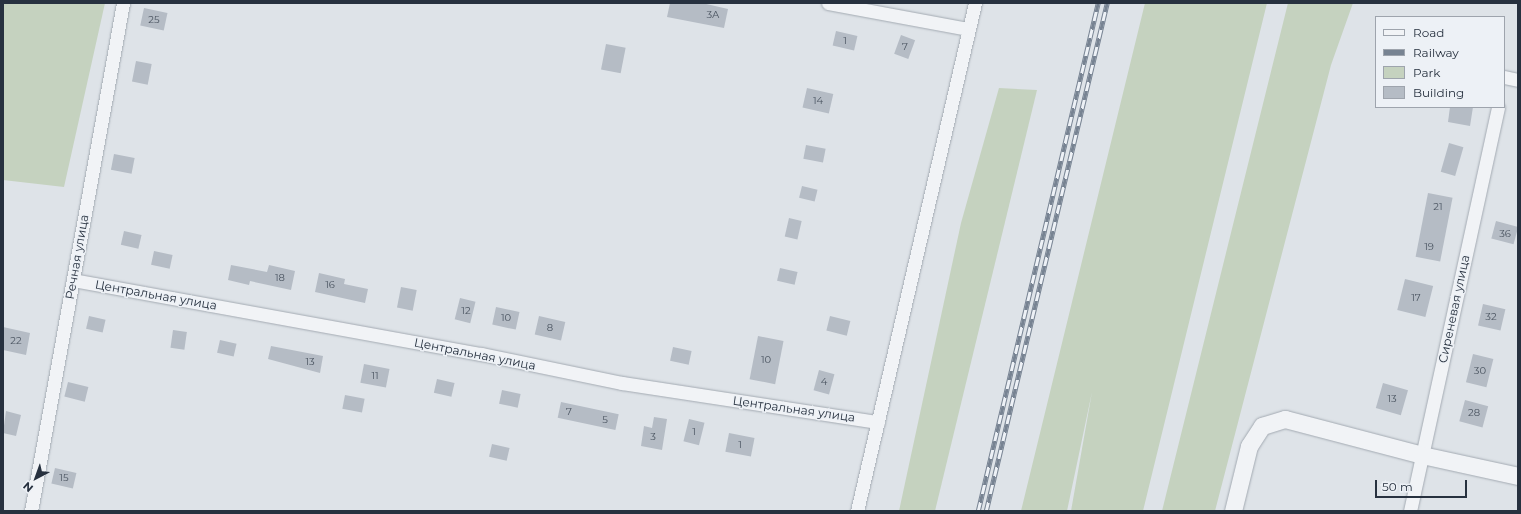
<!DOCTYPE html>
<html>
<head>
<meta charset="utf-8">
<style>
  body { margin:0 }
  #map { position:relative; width:1521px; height:514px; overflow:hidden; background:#dee3e8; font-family:Montserrat,sans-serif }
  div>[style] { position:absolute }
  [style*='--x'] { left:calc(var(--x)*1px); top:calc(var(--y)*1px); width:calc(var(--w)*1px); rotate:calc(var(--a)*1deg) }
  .green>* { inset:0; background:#c5d2bf }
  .building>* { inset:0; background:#b5bcc5; transform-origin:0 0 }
  .roads { filter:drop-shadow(0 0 1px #a3aab2) drop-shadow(0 0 1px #a3aab2) }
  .minor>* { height:13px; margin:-6.5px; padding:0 6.5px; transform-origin:6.5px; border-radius:6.5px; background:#f1f3f6 }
  .tertiary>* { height:17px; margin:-8.5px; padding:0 8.5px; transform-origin:8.5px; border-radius:8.5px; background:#f1f3f6 }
  .rail>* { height:4.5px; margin-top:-2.25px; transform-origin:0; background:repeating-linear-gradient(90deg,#edf1f6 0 9px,#778392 0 18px); box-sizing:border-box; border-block:1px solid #778392 }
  span { translate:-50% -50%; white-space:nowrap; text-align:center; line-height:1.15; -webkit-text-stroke:3px #edf1f6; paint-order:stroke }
  .number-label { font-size:10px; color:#4a5460 }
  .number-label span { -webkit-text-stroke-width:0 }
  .street-label { font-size:12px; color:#27313f }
  .frame { position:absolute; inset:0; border:4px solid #27313f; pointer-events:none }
  .legend { position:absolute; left:1375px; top:16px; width:130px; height:92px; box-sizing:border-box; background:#edf1f6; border:1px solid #9ea4ad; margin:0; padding:5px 7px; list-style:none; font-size:12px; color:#27313f }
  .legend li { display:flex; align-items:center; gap:8px; height:20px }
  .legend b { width:20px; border:1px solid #9ea4ad }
  .north { position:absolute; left:16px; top:458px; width:40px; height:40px; -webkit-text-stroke:3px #edf1f6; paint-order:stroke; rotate:221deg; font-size:11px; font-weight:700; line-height:16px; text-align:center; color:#27313f }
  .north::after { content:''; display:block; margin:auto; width:14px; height:18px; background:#27313f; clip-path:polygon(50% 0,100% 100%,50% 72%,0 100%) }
  .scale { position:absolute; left:1375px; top:480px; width:92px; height:18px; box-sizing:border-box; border:2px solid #27313f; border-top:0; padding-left:5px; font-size:12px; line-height:14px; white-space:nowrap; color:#27313f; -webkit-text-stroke:3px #edf1f6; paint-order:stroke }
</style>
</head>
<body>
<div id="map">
  <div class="green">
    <i style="clip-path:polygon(3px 3px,105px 3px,64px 187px,3px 180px)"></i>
    <i style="clip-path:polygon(1145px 3px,1267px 3px,1143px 511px,1071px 511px,1092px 392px,1067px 511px,1021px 511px)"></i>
    <i style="clip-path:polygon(1288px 3px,1353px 3px,1331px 65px,1215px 511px,1162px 511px)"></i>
    <i style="clip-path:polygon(999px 88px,1037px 90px,935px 511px,899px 511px,961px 223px)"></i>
  </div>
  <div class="building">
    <i style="clip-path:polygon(670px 3px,702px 3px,728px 9px,724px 28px,667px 17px)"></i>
    <i style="left:144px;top:8px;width:24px;height:18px;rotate:12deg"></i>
    <i style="left:836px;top:31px;width:22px;height:15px;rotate:13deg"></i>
    <i style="left:901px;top:35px;width:15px;height:20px;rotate:20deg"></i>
    <i style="left:606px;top:44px;width:20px;height:26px;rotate:11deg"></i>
    <i style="left:136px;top:61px;width:16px;height:21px;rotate:11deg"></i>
    <i style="left:807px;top:88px;width:27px;height:20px;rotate:13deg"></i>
    <i style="clip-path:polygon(1450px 107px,1473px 107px,1470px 126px,1448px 122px)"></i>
    <i style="left:1449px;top:143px;width:15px;height:30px;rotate:16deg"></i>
    <i style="left:806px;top:145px;width:20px;height:14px;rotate:11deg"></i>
    <i style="left:114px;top:154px;width:21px;height:16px;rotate:11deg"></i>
    <i style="left:802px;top:186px;width:16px;height:12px;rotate:14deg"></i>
    <i style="left:1428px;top:193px;width:25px;height:65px;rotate:11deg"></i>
    <i style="left:789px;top:218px;width:13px;height:19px;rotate:13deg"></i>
    <i style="left:1496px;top:221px;width:23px;height:18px;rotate:15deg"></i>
    <i style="left:124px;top:231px;width:18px;height:14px;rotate:13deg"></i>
    <i style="left:154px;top:251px;width:19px;height:14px;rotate:12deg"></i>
    <i style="clip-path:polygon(231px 265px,267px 272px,269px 265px,295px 271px,291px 290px,250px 281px,249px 285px,228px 280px)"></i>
    <i style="left:780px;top:268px;width:18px;height:13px;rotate:13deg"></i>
    <i style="clip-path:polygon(319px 273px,345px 279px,344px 284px,368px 289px,365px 303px,315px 292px)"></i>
    <i style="left:1405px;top:279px;width:29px;height:32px;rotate:14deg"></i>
    <i style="left:401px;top:287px;width:16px;height:21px;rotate:11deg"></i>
    <i style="left:460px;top:298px;width:16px;height:22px;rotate:14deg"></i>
    <i style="left:1483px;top:304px;width:23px;height:22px;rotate:13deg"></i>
    <i style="left:496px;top:307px;width:24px;height:18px;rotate:12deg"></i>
    <i style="left:89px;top:316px;width:17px;height:13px;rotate:13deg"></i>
    <i style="left:539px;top:316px;width:27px;height:19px;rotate:13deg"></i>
    <i style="left:830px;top:316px;width:21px;height:15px;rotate:14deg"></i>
    <i style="clip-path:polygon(3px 327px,30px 333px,26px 355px,3px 350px)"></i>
    <i style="left:173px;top:330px;width:14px;height:18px;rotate:8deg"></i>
    <i style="left:758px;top:336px;width:26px;height:44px;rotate:11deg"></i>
    <i style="left:220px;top:340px;width:17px;height:13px;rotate:13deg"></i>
    <i style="clip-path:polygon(271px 346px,323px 356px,320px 373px,268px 359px)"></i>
    <i style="left:673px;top:347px;width:19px;height:14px;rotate:12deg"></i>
    <i style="left:1473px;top:354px;width:21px;height:29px;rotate:14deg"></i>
    <i style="left:364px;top:364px;width:26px;height:19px;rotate:11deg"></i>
    <i style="left:819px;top:370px;width:16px;height:21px;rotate:15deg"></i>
    <i style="left:437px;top:379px;width:18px;height:14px;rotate:13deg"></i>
    <i style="left:68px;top:382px;width:21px;height:15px;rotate:14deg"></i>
    <i style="left:1383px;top:383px;width:26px;height:26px;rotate:16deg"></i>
    <i style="left:502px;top:390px;width:19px;height:14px;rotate:12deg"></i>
    <i style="left:345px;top:395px;width:20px;height:14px;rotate:11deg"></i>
    <i style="left:1465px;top:400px;width:24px;height:22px;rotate:15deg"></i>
    <i style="left:561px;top:402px;width:59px;height:16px;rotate:12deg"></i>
    <i style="clip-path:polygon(6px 411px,21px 415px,16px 436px,3px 433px)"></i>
    <i style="clip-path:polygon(654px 417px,667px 419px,662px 450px,641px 446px,644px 426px,652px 428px)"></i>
    <i style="left:689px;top:419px;width:16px;height:23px;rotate:14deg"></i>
    <i style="left:729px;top:433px;width:26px;height:19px;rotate:11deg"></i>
    <i style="left:492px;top:444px;width:18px;height:13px;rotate:13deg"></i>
    <i style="left:55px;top:468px;width:22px;height:16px;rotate:13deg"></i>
  </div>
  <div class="roads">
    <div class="minor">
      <i style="--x:828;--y:3;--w:142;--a:10.5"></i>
      <i style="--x:1504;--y:77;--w:14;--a:12"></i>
      <i style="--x:73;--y:280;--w:415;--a:10.3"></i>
      <i style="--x:481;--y:354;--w:144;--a:11.6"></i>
      <i style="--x:622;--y:383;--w:259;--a:8.7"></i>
      <i style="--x:31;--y:511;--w:516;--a:-79.73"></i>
      <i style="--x:857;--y:511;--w:522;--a:-76.92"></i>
      <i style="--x:1410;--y:511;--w:413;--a:-77.7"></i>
    </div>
    <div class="tertiary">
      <i style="--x:1233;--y:511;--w:67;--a:-76.2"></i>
      <i style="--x:1249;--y:446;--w:24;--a:-57"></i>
      <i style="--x:1262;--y:426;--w:24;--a:-17"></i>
      <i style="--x:1285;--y:419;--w:142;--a:14.7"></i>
      <i style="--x:1422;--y:455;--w:98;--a:12.3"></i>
    </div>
  </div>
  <div class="rail">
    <i style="--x:978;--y:511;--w:522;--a:-76.71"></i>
    <i style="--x:986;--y:511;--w:522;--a:-76.6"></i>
  </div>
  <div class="number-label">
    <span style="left:713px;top:15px">3А</span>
    <span style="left:154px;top:20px">25</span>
    <span style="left:845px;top:41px">1</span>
    <span style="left:905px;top:47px">7</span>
    <span style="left:818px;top:101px">14</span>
    <span style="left:1438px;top:207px">21</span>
    <span style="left:1505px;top:234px">36</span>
    <span style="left:1429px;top:247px">19</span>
    <span style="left:280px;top:278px">18</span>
    <span style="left:330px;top:285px">16</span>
    <span style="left:1416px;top:298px">17</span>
    <span style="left:466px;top:311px">12</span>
    <span style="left:1491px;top:317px">32</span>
    <span style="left:506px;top:318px">10</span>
    <span style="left:550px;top:328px">8</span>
    <span style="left:16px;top:341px">22</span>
    <span style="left:766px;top:360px">10</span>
    <span style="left:310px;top:362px">13</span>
    <span style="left:1480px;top:371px">30</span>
    <span style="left:375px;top:376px">11</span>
    <span style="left:824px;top:382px">4</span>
    <span style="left:1392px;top:399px">13</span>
    <span style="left:569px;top:412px">7</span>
    <span style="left:1474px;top:413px">28</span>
    <span style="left:605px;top:420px">5</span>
    <span style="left:694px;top:432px">1</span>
    <span style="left:653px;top:437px">3</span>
    <span style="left:740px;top:445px">1</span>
    <span style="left:64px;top:478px">15</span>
  </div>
  <div class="street-label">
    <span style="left:77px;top:257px;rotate:-80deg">Речная улица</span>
    <span style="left:156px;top:295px;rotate:10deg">Центральная улица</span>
    <span style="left:1454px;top:309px;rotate:-78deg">Сиреневая улица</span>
    <span style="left:475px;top:354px;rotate:11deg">Центральная улица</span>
    <span style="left:794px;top:409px;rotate:8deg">Центральная улица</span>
  </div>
  <div class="frame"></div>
  <ul class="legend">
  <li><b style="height:5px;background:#f1f3f6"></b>Road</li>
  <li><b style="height:5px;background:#778392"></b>Railway</li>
  <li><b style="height:11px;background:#c5d2bf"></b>Park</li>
  <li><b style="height:11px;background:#b5bcc5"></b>Building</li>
  </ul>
  <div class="north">N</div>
  <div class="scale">50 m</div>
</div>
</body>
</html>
